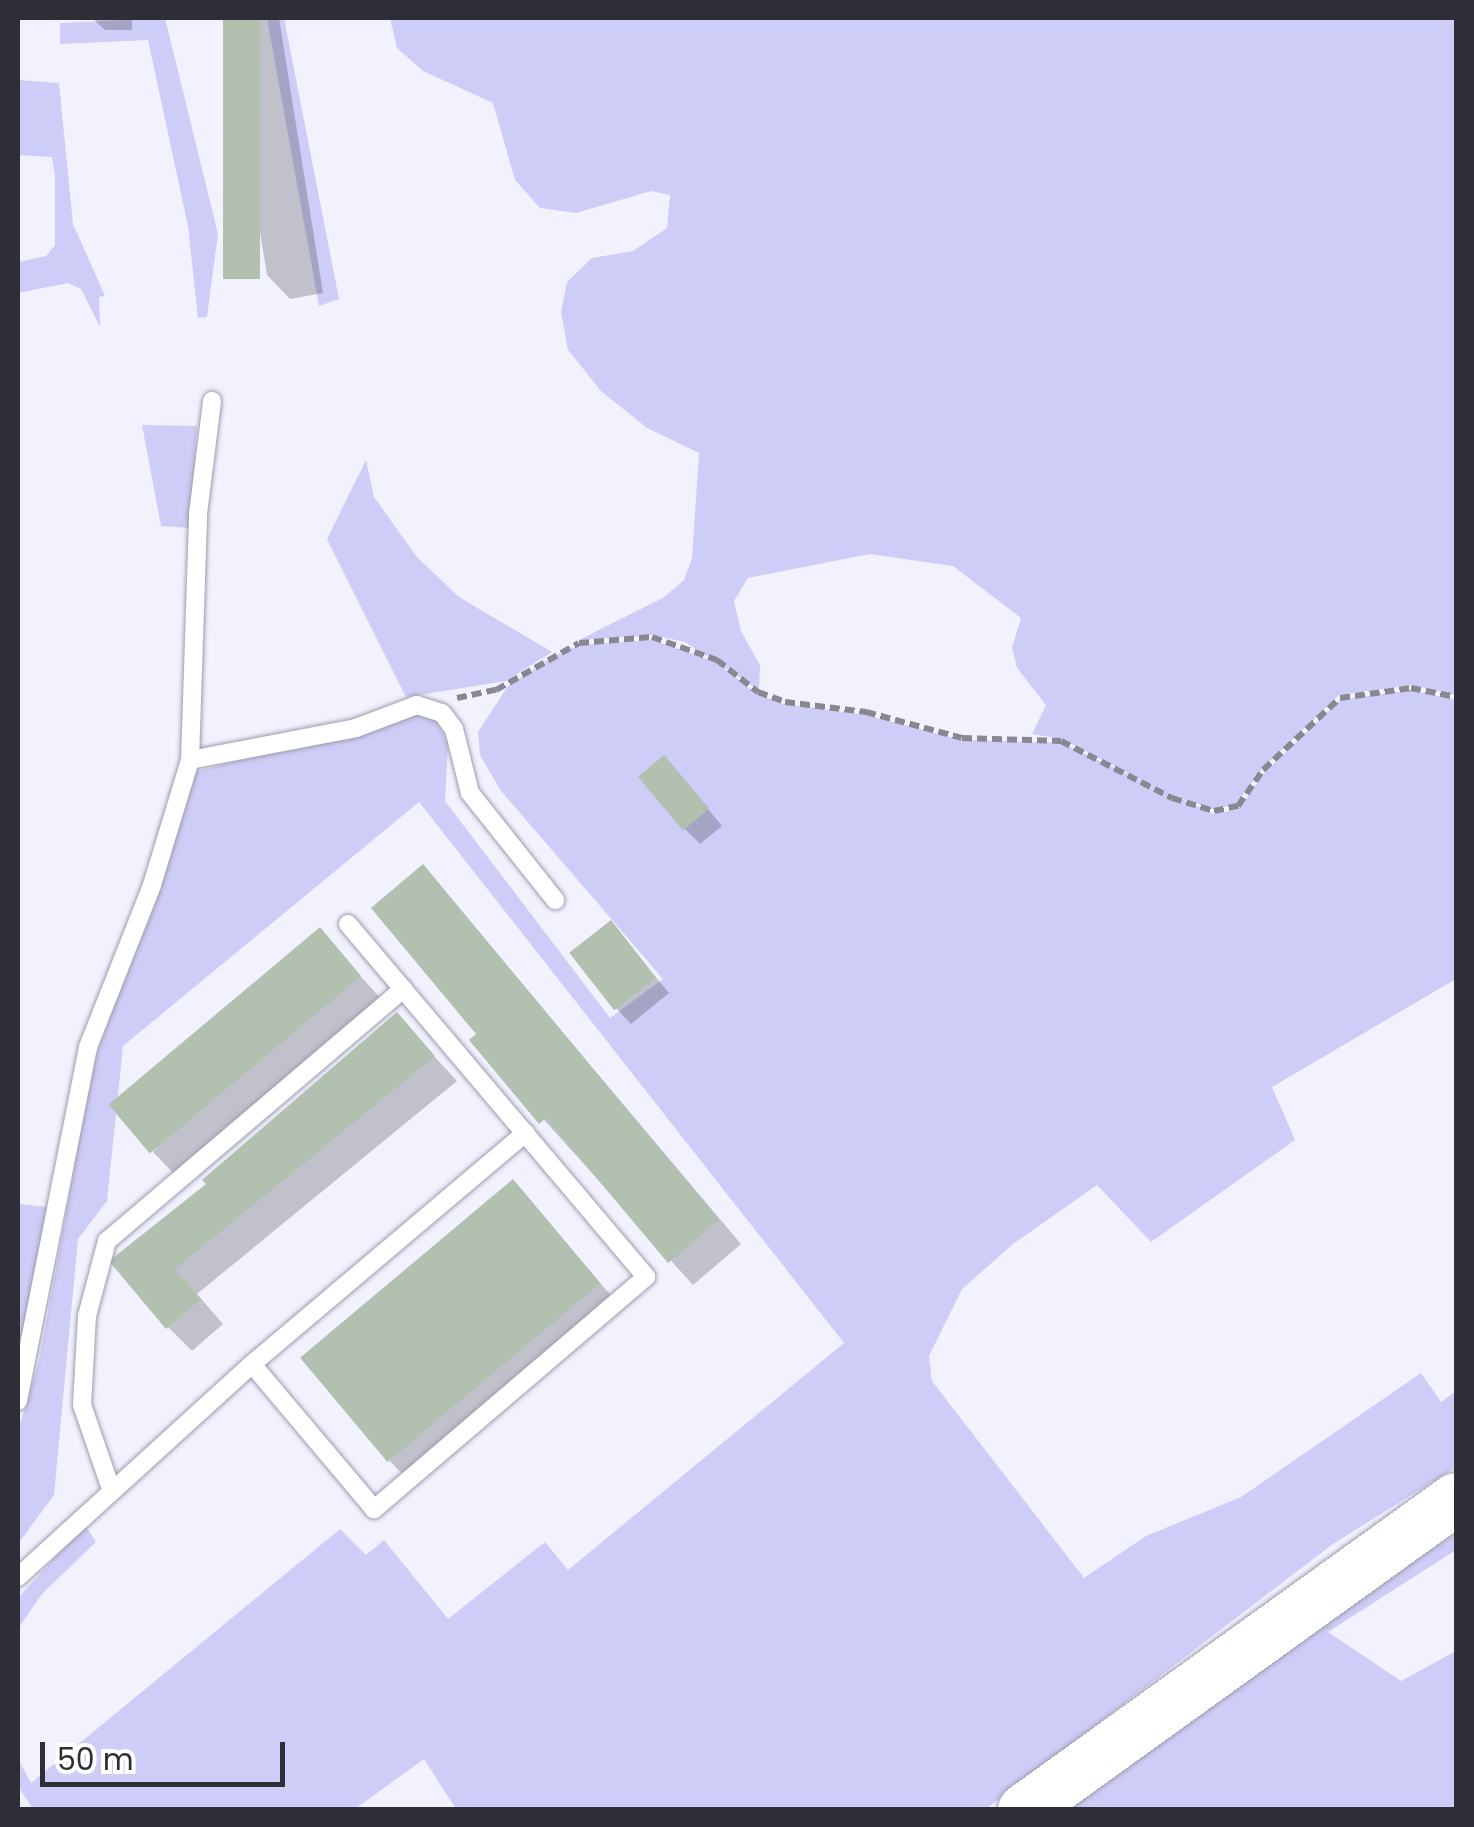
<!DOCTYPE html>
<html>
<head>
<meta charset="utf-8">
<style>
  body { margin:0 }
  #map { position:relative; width:1474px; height:1827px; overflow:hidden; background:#f2f2ff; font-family:Poppins,sans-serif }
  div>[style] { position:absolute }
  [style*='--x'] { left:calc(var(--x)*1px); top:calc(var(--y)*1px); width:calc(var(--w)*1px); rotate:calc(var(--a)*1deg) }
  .green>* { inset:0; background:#cdcdf7 }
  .shadow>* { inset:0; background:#0003 }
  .building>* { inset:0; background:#b2c0b0; transform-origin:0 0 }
  .path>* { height:6px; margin-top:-3px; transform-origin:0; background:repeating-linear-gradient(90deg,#888892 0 10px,transparent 0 15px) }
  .roads { filter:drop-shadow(0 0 2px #9c9caf) drop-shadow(0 0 2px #9c9caf) }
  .service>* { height:18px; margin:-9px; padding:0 9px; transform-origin:9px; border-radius:9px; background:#fff }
  .secondary>* { height:52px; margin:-26px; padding:0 26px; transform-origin:26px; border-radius:26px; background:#fff }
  span { translate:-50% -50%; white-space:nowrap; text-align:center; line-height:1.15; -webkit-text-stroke:10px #fff; paint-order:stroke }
  .frame { position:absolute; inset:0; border:20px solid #2e2e36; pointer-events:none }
  .scale { position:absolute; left:40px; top:1742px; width:245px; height:45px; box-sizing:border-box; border:5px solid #2e2e36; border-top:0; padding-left:12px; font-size:30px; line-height:35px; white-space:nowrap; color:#2e2e36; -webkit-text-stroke:8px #fff; paint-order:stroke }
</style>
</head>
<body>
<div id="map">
  <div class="green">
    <i style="clip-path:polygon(48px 18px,61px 23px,165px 18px,218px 234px,207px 317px,198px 318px,188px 226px,148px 40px,60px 44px,60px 23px)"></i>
    <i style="clip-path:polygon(267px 18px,284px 18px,339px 299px,319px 306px)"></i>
    <i style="clip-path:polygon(390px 18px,1456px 18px,1456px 695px,1411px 685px,1339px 695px,1262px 769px,1236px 804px,1214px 809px,1173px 796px,1062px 739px,1032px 734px,1046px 705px,1017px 668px,1012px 648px,1021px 618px,953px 566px,870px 554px,748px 578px,734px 601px,741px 631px,760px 665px,759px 690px,685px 642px,652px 635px,579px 640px,663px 598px,684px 580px,692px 558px,699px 453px,647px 428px,601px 391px,568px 350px,561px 312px,567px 282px,592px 258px,633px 251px,667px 228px,670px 195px,651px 191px,576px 213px,540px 208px,515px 180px,493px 103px,423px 71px,397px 48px)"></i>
    <i style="clip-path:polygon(18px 80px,59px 83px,73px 224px,105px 296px,99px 297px,100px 327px,81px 289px,68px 283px,18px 293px,18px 262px,46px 256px,55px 245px,55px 176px,52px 157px,18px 155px)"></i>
    <i style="clip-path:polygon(142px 425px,197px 426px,190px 528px,161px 526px)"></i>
    <i style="clip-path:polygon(366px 460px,374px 497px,417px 557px,459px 597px,552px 652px,506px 681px,406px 697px,327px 539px)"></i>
    <i style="clip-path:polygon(652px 640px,716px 662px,757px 694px,784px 704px,866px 715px,961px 740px,1061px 743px,1214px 814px,1239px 809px,1265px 772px,1340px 700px,1411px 690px,1456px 700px,1456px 979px,1272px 1087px,1295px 1140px,1151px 1242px,1097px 1185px,1013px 1244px,962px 1289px,929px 1356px,932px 1381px,1084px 1578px,1146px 1536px,1241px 1497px,1421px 1373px,1441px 1402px,1456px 1391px,1456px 1467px,1333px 1544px,986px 1809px,456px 1809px,424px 1759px,355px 1809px,33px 1809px,18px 1786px,18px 1759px,31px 1783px,340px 1529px,366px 1555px,384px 1540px,448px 1619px,545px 1542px,568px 1570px,844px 1343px,419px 802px,123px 1046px,107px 1201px,78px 1239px,54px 1495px,18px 1544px,18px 1430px,39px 1361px,93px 1066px,195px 772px,386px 720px,420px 714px,436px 719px,448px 743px,445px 801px,610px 1018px,663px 979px,501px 791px,480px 755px,478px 732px,508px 686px,554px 656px,580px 645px)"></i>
    <i style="clip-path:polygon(18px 1204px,48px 1207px,18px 1374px)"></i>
    <i style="clip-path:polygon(85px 1525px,96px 1542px,42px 1594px,18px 1629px,18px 1598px)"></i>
    <i style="clip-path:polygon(1456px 1534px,1456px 1550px,1328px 1632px,1401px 1681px,1456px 1651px,1456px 1809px,1067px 1810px,1350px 1598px)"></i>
  </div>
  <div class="shadow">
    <i style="clip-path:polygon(92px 18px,132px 18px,132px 30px,105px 30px)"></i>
    <i style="clip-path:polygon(225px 18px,279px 18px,323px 293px,290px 299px,267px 275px)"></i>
    <i style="clip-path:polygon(679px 774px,722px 826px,700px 844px,685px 829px)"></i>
    <i style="clip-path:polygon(423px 867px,741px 1244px,693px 1285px,472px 1040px,480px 1034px)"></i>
    <i style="clip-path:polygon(611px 924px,669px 993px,631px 1024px,616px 1008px)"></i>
    <i style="clip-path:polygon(320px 931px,383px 1001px,176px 1176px,153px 1152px)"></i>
    <i style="clip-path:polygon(397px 1016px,457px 1081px,197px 1294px,223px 1324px,192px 1351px,168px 1327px,145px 1240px)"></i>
    <i style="clip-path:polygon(513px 1182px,621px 1307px,411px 1483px,388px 1459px)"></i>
  </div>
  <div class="building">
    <i style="left:223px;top:18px;width:37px;height:261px"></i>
    <i style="left:664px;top:755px;width:70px;height:34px;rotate:50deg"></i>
    <i style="clip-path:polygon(423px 864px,719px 1220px,668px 1263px,546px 1118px,539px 1124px,469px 1040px,476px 1034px,371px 908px)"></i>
    <i style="left:611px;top:920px;width:73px;height:53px;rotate:52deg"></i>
    <i style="left:320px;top:927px;width:64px;height:276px;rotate:50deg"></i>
    <i style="clip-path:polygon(397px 1012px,435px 1056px,175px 1269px,201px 1299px,166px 1329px,109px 1261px,206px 1184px,202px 1180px)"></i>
    <i style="left:513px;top:1179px;width:136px;height:278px;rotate:50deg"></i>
  </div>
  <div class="path">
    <i style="--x:457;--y:698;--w:40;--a:-12"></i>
    <i style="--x:496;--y:690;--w:95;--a:-29.5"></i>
    <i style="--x:579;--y:643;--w:73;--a:-4.7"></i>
    <i style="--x:652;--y:637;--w:69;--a:19.5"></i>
    <i style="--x:717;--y:660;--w:52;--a:38"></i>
    <i style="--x:758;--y:692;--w:29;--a:20"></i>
    <i style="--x:785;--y:702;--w:82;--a:7"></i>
    <i style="--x:866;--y:712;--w:99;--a:15.2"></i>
    <i style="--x:962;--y:738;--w:99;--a:1.7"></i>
    <i style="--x:1061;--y:741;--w:125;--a:27.2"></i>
    <i style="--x:1172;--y:798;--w:44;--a:17.2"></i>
    <i style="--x:1214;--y:811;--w:25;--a:-12"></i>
    <i style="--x:1238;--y:806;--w:44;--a:-55.2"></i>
    <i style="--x:1263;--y:770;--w:105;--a:-43.1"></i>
    <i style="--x:1340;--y:698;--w:72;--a:-8"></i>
    <i style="--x:1411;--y:688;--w:46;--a:11.3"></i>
  </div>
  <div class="roads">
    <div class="service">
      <i style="--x:190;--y:760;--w:169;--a:-10.9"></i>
      <i style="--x:356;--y:728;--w:65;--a:-20.7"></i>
      <i style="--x:417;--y:705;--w:26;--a:18"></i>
      <i style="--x:442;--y:713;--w:20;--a:53"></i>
      <i style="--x:454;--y:729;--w:66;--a:76"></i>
      <i style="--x:470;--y:793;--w:137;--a:51.5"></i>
      <i style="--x:348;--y:924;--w:462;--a:49.8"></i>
      <i style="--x:646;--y:1277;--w:358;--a:139.5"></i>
      <i style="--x:374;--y:1509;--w:189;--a:-130.1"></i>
      <i style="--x:252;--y:1364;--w:358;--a:-40.2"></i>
      <i style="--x:18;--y:1401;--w:361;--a:-78.8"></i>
      <i style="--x:88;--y:1047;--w:174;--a:-68.4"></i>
      <i style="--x:152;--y:885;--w:131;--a:-73.1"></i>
      <i style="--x:190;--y:760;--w:246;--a:-88.1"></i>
      <i style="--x:198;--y:514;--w:114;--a:-82.9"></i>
      <i style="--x:111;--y:1489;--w:89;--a:-109"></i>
      <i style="--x:82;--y:1405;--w:89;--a:-86.8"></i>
      <i style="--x:87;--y:1316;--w:78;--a:-75.1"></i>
      <i style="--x:107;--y:1241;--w:389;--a:-40.4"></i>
      <i style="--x:18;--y:1577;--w:316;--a:-42.3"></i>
    </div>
    <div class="secondary">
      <i style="--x:1024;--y:1810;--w:532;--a:-35.75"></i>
    </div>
  </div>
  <div class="frame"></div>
  <div class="scale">50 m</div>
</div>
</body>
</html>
